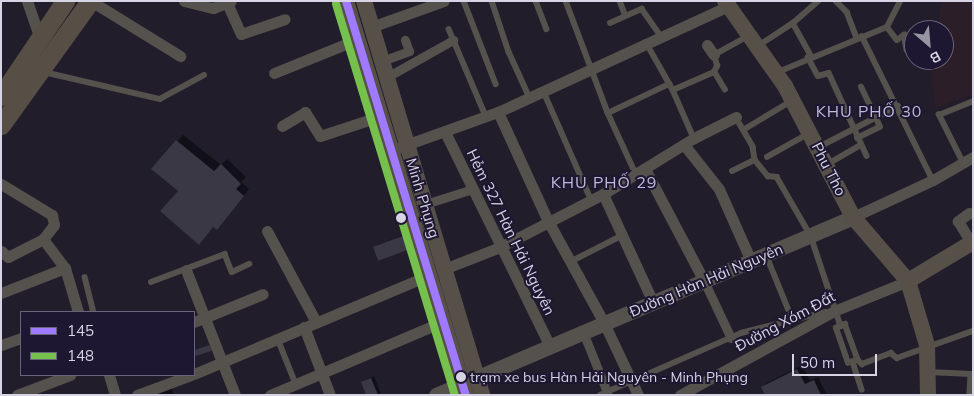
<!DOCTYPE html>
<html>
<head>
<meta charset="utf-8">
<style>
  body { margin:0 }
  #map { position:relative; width:974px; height:396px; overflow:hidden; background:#211d2b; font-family:Mulish,sans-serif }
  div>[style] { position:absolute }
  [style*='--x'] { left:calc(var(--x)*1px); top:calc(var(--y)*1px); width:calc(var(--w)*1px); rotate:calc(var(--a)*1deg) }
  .education>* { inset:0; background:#2c1e28 }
  .shadow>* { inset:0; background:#0007 }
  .building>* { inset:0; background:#3a3844; transform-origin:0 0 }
  .service>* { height:5.5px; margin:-2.75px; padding:0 2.75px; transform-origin:2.75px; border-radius:2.75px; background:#55514c }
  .pedestrian>* { height:9px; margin:-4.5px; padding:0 4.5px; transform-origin:4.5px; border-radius:4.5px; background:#55514c }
  .minor>* { height:11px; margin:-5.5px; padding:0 5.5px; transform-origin:5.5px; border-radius:5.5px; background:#55514c }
  .tertiary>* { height:15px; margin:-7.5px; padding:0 7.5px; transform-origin:7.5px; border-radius:7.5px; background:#55514c }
  .secondary>* { height:16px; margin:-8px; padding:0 8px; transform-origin:8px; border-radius:8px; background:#575049 }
  .primary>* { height:19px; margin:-9.5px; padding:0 9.5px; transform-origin:9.5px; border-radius:9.5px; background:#574f45 }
  .bus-1>* { height:8px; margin:-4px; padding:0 4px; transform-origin:4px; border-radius:4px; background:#9f7aff }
  .bus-2>* { height:8px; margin:-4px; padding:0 4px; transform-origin:4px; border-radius:4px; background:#76c04d }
  .dots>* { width:14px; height:14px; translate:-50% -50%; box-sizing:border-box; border:2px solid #1e1731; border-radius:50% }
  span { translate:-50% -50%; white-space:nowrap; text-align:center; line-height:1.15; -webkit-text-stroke:4px #1e1731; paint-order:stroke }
  .bus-label { font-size:14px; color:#d7d4e5 }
  .left { translate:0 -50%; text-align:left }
  .street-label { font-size:15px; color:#d7d4e5 }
  .neighbourhood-label { font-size:16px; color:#c0b9db; letter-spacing:1px }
  .frame { position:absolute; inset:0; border:2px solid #d7d4e5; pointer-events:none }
  .legend { position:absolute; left:20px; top:311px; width:175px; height:65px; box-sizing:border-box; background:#1e1731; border:1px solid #686379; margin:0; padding:6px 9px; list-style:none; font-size:15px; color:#d7d4e5 }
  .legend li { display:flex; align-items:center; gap:10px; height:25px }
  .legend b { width:25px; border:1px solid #686379 }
  .north { position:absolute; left:904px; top:20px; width:50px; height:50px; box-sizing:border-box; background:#1e1731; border:1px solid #686379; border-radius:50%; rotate:153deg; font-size:14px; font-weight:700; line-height:20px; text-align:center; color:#d7d4e5 }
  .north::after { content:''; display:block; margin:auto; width:18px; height:22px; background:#9794a4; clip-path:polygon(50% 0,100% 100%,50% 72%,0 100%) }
  .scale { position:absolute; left:792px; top:354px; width:85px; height:22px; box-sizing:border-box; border:2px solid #d7d4e5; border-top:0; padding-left:6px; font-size:15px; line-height:18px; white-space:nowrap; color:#d7d4e5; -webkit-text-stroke:4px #1e1731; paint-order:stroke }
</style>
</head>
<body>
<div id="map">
  <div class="education">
    <i style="clip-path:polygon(942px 1px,973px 1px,973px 94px,936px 108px,931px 82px,932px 60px,944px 60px,944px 30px,937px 30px)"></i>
  </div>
  <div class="shadow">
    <i style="clip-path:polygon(183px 135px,221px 165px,227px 159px,246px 177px,241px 182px,249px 189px,223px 222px,152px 169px)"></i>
    <i style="clip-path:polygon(408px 233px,413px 245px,410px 248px,379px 259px,374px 248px,377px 245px)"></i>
    <i style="clip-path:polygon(802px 365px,810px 381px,818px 377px,827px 395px,766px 395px,763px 387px,767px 383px)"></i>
    <i style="clip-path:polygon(374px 376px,381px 394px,380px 395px,368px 395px,362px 382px)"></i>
    <i style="clip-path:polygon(172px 389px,174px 395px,158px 395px,158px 394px)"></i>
  </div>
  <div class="building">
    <i style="clip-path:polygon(176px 140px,214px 171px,221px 164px,241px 184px,236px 189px,244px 196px,217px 230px,213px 227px,199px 245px,160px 211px,178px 191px,151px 169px)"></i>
    <i style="left:405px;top:235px;width:15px;height:34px;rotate:70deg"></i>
    <i style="left:210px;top:345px;width:6px;height:17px;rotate:72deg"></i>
    <i style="clip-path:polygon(797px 369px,805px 384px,814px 380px,821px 395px,765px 395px,761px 387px)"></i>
    <i style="clip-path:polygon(371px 378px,378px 395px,366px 395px,361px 382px)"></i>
  </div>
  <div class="service">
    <i style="--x:464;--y:1;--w:89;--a:68.9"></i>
    <i style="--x:492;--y:1;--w:54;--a:71.6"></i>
    <i style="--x:509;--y:52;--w:51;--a:65.5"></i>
    <i style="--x:536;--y:1;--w:30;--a:69"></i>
    <i style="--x:566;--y:1;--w:120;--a:69.4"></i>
    <i style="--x:608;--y:113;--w:67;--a:65.3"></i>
    <i style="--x:620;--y:1;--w:14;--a:69"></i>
    <i style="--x:836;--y:1;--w:16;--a:45"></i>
    <i style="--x:847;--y:12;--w:28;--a:69"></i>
    <i style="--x:610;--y:23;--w:35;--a:-24"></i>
    <i style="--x:642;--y:9;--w:32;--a:55"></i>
    <i style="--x:793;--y:23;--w:38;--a:61"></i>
    <i style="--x:887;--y:27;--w:16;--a:52"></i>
    <i style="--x:897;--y:40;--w:9;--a:-36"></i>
    <i style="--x:904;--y:35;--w:15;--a:79"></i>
    <i style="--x:449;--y:29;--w:95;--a:67"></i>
    <i style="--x:862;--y:36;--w:161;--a:63.8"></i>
    <i style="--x:646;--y:42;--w:55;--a:60.6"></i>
    <i style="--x:673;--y:90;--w:52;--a:66.4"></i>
    <i style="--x:758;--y:46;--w:42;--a:-33.3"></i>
    <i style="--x:793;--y:23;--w:33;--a:-41"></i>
    <i style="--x:808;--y:57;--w:21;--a:62"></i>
    <i style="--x:818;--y:76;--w:11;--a:-15"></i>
    <i style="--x:829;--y:73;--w:91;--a:65.4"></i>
    <i style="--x:44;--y:72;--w:119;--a:13.1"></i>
    <i style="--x:160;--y:99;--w:50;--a:-28.6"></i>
    <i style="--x:778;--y:72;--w:118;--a:-22.4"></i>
    <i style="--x:887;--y:27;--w:29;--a:-63"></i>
    <i style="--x:673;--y:90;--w:45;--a:-23.7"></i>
    <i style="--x:725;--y:90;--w:21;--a:-121"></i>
    <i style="--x:714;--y:72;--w:7;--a:-63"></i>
    <i style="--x:717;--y:66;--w:11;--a:-105"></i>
    <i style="--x:714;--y:55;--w:39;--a:-29"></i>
    <i style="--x:544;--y:92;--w:117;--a:66.3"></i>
    <i style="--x:608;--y:113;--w:68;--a:-25.4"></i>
    <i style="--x:736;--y:117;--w:34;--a:60"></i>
    <i style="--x:753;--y:147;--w:13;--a:81"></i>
    <i style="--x:755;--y:160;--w:21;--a:51"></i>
    <i style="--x:768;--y:176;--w:9;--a:6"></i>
    <i style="--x:777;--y:177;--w:68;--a:60"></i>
    <i style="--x:811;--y:236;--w:95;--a:71.6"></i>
    <i style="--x:743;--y:130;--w:55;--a:-30.8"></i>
    <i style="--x:857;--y:138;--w:25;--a:-26"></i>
    <i style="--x:880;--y:127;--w:44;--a:-115.4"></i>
    <i style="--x:819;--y:147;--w:89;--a:-27.4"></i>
    <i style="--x:767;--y:157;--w:47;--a:-29.3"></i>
    <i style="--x:963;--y:163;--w:54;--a:-116.6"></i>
    <i style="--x:939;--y:115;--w:37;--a:-22"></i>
    <i style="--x:828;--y:164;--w:38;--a:-30"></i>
    <i style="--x:732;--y:171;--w:25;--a:-26"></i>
    <i style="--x:766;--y:254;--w:69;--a:67.9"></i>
    <i style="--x:570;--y:262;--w:59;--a:-27"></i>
    <i style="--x:85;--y:277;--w:36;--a:76"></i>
    <i style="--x:151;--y:282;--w:79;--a:-20.7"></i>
    <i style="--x:225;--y:254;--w:19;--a:69"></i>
    <i style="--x:232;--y:272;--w:19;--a:-25"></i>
    <i style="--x:845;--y:324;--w:38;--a:70"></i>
    <i style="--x:858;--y:360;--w:10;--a:163"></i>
    <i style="--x:848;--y:363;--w:37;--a:-109"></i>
    <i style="--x:836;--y:328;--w:10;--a:-24"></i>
    <i style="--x:278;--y:339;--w:48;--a:68.2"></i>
    <i style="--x:858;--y:360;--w:6;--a:45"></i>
    <i style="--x:862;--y:364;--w:31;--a:-21"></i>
    <i style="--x:891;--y:353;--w:8;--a:40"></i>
    <i style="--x:897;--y:358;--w:81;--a:-19.6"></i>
    <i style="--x:853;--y:362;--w:29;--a:72"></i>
    <i style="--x:929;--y:372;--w:42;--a:2.7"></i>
    <i style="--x:971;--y:374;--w:21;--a:93"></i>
    <i style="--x:600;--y:395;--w:154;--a:-23.7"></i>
    <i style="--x:741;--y:333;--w:87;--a:-14"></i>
  </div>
  <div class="pedestrian">
    <i style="--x:382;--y:61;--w:29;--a:-20"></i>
    <i style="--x:409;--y:51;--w:12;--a:-110"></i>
    <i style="--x:387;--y:77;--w:76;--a:-29.3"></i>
    <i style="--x:425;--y:204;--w:50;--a:-17.4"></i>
    <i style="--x:704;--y:281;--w:63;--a:64.7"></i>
    <i style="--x:583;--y:332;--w:65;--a:68.2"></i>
  </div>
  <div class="minor">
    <i style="--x:27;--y:1;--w:39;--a:71"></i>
    <i style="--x:91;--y:1;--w:105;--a:31.7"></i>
    <i style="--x:184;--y:1;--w:30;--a:14"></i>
    <i style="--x:213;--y:8;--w:19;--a:-21"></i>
    <i style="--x:227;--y:3;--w:34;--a:66"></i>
    <i style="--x:241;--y:34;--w:46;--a:-18.8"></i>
    <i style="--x:371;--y:27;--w:77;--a:-19.6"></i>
    <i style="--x:707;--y:45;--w:12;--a:55"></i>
    <i style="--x:274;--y:73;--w:91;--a:-22"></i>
    <i style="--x:498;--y:112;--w:120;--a:65.4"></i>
    <i style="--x:548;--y:221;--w:116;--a:61.2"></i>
    <i style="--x:604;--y:323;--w:80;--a:64.7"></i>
    <i style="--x:282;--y:126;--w:27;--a:-31"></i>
    <i style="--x:305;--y:112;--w:28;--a:58"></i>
    <i style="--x:320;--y:136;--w:64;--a:-18.2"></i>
    <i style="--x:445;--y:132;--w:238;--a:63.9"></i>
    <i style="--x:685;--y:146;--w:55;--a:51.7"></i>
    <i style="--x:719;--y:189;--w:79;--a:66"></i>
    <i style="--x:400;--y:147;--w:104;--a:-19.7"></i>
    <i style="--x:498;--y:112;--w:253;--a:-24.7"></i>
    <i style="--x:645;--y:169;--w:127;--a:62.2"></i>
    <i style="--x:1;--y:184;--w:60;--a:31.3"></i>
    <i style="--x:52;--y:215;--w:10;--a:79"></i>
    <i style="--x:54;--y:225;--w:18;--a:128"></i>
    <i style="--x:43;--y:239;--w:36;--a:53"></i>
    <i style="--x:65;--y:268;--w:46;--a:73.5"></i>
    <i style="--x:603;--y:194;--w:119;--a:65.2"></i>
    <i style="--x:969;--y:213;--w:14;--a:144"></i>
    <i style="--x:958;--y:221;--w:26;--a:59"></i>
    <i style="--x:853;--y:217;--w:88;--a:-24.8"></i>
    <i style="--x:933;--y:180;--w:46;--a:-29.9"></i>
    <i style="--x:267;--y:231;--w:103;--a:61.7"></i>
    <i style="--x:1;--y:251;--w:9;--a:41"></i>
    <i style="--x:8;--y:257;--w:39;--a:-27"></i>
    <i style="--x:444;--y:269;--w:60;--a:-21.4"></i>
    <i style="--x:500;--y:247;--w:116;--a:-27.2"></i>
    <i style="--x:603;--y:194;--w:107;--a:-31.6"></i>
    <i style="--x:694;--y:138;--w:47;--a:-26.6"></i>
    <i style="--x:186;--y:270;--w:134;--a:68.6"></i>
    <i style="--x:1;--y:293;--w:69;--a:-21.3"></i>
    <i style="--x:194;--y:322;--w:74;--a:-22.1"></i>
    <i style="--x:304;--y:327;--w:73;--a:69.1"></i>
    <i style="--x:1;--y:345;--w:21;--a:-19"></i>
    <i style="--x:194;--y:374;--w:256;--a:-22.8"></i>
    <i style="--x:109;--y:375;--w:21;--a:73"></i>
    <i style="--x:17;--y:395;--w:57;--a:-20.7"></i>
    <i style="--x:137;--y:395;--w:58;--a:-20.3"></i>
    <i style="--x:270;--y:395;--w:189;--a:-23"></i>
    <i style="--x:680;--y:395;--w:175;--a:-28.6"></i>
    <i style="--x:834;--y:311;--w:80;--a:-22.1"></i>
  </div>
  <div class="tertiary">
    <i style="--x:436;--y:395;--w:453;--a:-23.1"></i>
  </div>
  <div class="secondary">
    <i style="--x:346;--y:1;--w:412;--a:73.1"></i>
    <i style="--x:364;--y:1;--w:411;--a:73.3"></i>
    <i style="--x:725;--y:1;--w:104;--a:54.8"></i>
    <i style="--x:785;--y:86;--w:148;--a:62.6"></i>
    <i style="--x:853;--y:217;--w:84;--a:49.3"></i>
    <i style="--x:908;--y:281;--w:67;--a:73.5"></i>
    <i style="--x:927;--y:345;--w:50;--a:88.9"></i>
    <i style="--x:908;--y:281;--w:76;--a:-31"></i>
  </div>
  <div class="primary">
    <i style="--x:1;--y:96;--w:115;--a:-56"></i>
    <i style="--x:1;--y:125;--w:153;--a:-54.3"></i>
  </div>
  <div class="bus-1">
    <i style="--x:346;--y:1;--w:412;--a:73.1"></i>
  </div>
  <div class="bus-2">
    <i style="--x:336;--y:4;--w:409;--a:73.1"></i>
  </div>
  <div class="dots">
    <i style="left:401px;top:218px;background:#d7d4e5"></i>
    <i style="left:461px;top:377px;background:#d7d4e5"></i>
  </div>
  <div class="bus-label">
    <span class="left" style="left:470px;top:377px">trạm xe bus Hàn Hải Nguyên - Minh Phụng</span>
  </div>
  <div class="street-label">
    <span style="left:829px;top:169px;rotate:63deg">Phu Tho</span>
    <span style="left:423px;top:198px;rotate:73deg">Minh Phụng</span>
    <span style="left:511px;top:232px;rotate:64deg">Hẻm 327 Hàn Hải Nguyên</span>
    <span style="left:706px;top:280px;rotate:-23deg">Đường Hàn Hải Nguyên</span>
    <span style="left:785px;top:321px;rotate:-28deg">Đường Xóm Đất</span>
  </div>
  <div class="neighbourhood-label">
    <span style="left:869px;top:111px">KHU PHỐ 30</span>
    <span style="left:604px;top:182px">KHU PHỐ 29</span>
  </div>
  <div class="frame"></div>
  <ul class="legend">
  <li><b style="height:6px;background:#9f7aff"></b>145</li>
  <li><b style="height:6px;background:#76c04d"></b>148</li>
  </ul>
  <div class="north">B</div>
  <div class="scale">50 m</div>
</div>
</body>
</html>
